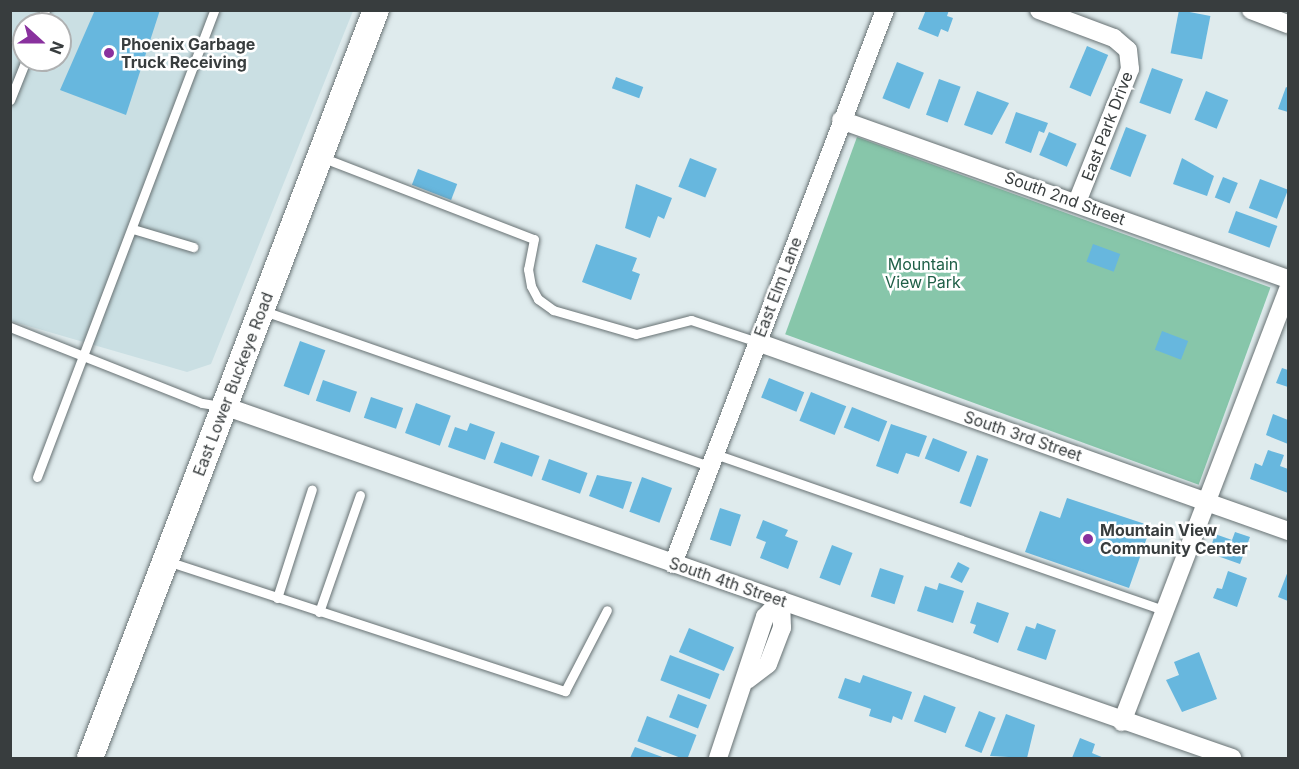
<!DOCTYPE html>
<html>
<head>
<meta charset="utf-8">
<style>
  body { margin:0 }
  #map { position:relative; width:1299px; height:769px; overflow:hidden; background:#dfebed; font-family:Inter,sans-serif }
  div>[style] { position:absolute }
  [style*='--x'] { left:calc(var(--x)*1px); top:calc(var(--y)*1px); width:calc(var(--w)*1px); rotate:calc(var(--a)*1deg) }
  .built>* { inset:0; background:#cadfe3 }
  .green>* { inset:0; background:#87c6aa; transform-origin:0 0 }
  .building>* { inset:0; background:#67b7de; transform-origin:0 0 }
  .roads { filter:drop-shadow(0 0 2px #687274) drop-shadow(0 0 2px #687274) }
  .service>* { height:9px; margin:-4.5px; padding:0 4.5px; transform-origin:4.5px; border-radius:4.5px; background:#fff }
  .minor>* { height:18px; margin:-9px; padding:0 9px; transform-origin:9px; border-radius:9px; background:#fff }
  .secondary>* { height:26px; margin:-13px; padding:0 13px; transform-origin:13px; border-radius:13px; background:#fff }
  .dots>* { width:16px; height:16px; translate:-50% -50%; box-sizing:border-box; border:3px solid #fff; border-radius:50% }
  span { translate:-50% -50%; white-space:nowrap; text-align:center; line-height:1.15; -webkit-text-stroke:5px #fff; paint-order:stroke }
  .poi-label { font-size:16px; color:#383d3e; font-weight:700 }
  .left { translate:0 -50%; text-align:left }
  .street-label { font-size:16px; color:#383d3e }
  .park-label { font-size:16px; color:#1f5f47 }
  .frame { position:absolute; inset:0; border:12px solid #383d3e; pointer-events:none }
  .north { position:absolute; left:12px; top:12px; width:60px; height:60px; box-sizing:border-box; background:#fff; border:2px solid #afb1b2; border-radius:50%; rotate:111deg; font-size:16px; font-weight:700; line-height:24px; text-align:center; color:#383d3e }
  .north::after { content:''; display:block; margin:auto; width:21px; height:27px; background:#89319e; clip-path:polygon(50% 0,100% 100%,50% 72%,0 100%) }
</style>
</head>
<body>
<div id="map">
  <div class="built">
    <i style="clip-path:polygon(evenodd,10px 11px,353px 11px,211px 364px,187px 372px,11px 321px,10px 11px,24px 24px,60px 24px,60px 60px,24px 60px,24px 24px)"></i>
  </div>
  <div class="green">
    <i style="left:857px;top:137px;width:440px;height:210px;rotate:20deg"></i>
  </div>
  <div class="building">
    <i style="clip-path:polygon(95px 10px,160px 10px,126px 115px,60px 90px)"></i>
    <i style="clip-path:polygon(926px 10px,949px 10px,947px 16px,953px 18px,948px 32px,941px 29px,938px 37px,918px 29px)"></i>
    <i style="left:1179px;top:10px;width:32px;height:44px;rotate:11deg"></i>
    <i style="left:1087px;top:46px;width:23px;height:45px;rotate:23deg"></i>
    <i style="left:897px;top:62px;width:29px;height:39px;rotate:22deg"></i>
    <i style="left:1152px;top:68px;width:33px;height:37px;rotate:20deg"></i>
    <i style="left:616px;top:77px;width:29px;height:12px;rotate:20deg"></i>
    <i style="left:939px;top:79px;width:23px;height:38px;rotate:20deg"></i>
    <i style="clip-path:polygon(1286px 87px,1288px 88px,1288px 112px,1278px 109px)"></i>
    <i style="clip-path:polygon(977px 91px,1009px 103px,992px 135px,964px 125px)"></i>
    <i style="left:1206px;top:91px;width:24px;height:31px;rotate:22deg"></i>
    <i style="clip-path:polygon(1016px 112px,1048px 123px,1044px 133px,1039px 131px,1031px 153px,1005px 143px)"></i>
    <i style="left:1126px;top:127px;width:22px;height:45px;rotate:21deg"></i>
    <i style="left:1049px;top:132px;width:30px;height:25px;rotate:23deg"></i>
    <i style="left:690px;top:158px;width:29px;height:31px;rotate:22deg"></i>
    <i style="clip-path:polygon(1182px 158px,1214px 176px,1207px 196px,1173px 184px)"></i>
    <i style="left:418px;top:169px;width:42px;height:17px;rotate:21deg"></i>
    <i style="left:1223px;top:177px;width:16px;height:22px;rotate:22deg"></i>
    <i style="left:1260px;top:179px;width:30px;height:31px;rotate:21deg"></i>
    <i style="clip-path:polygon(636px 184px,672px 198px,664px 219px,658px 216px,650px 238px,625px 228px)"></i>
    <i style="left:1236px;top:211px;width:44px;height:23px;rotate:20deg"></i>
    <i style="clip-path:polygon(596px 244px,637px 258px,632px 271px,640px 274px,631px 300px,582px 282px)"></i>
    <i style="left:1093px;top:244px;width:29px;height:19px;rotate:20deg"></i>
    <i style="left:1162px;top:331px;width:28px;height:20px;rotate:21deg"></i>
    <i style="left:300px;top:341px;width:27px;height:48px;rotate:20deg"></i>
    <i style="clip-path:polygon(1282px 368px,1288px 370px,1288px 387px,1276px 383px)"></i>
    <i style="left:769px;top:378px;width:38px;height:21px;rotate:22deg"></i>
    <i style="left:323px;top:380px;width:36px;height:22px;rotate:19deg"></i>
    <i style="left:811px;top:392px;width:38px;height:31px;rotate:22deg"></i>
    <i style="left:371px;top:397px;width:34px;height:22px;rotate:19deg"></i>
    <i style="left:416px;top:403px;width:37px;height:32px;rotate:20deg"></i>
    <i style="left:852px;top:407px;width:38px;height:22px;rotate:22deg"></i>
    <i style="clip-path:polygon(1273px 414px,1288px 420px,1288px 444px,1266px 435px)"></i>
    <i style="clip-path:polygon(470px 423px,495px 432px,485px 460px,448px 447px,455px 427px,467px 431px)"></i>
    <i style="clip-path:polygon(891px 424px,927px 436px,919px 457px,906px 453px,898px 474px,876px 466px)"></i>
    <i style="left:933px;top:438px;width:37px;height:22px;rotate:22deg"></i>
    <i style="left:501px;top:442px;width:41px;height:22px;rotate:20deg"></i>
    <i style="clip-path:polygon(1268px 450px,1284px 455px,1280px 466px,1288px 469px,1288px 493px,1250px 479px,1255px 463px,1262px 466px)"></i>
    <i style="left:977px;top:455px;width:12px;height:51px;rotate:20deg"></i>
    <i style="left:549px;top:459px;width:41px;height:22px;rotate:20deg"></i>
    <i style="clip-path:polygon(597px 475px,632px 482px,623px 509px,589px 496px)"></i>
    <i style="left:642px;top:477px;width:32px;height:37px;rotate:20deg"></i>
    <i style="clip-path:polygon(1067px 498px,1151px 526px,1129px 588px,1025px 552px,1040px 511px,1060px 518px)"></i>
    <i style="left:720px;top:508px;width:22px;height:33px;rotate:18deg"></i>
    <i style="clip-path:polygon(763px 520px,788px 530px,785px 536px,798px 541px,788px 569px,760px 558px,766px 542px,756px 538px)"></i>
    <i style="clip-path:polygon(1235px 532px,1250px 537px,1240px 564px,1209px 553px,1215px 534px,1232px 540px)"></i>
    <i style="left:832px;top:545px;width:22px;height:35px;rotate:21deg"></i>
    <i style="left:958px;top:562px;width:13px;height:17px;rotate:27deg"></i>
    <i style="left:880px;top:568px;width:25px;height:30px;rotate:18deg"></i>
    <i style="clip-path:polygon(1228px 571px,1247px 578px,1237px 607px,1213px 598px,1217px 588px,1222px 589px)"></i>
    <i style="clip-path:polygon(1288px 571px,1288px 601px,1278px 597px)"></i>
    <i style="clip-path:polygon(939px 583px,964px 591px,953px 623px,917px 611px,925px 586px,937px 590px)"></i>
    <i style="clip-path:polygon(977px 602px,1009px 613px,998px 643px,973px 633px,976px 625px,970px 623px)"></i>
    <i style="clip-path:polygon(1037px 623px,1056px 630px,1046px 660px,1017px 650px,1026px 626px,1035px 629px)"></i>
    <i style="left:689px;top:628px;width:49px;height:26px;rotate:23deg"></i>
    <i style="clip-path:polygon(1199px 652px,1217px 699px,1182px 712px,1166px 680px,1179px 675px,1174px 662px)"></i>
    <i style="left:670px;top:655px;width:53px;height:27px;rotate:21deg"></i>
    <i style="clip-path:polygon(863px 675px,912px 692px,902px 720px,893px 716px,891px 723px,869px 716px,871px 709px,838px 698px,845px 678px,860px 683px)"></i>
    <i style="left:678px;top:694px;width:31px;height:25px;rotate:21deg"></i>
    <i style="left:924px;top:695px;width:34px;height:28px;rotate:21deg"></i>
    <i style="left:979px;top:711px;width:18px;height:38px;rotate:22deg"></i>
    <i style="clip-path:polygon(1006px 714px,1035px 725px,1027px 758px,990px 756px)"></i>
    <i style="left:647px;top:716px;width:53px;height:27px;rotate:21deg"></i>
    <i style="clip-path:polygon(1080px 738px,1095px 744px,1092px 753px,1104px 758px,1072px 758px)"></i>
    <i style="clip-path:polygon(635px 747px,665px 758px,630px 758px)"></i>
  </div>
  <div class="roads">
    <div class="service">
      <i style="--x:40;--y:24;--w:15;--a:-70"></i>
      <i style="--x:10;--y:100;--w:43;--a:-68.2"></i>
      <i style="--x:321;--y:157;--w:228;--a:21.1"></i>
      <i style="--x:534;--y:239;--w:31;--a:101"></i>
      <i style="--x:528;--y:269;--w:17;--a:80"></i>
      <i style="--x:531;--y:286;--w:15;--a:62"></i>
      <i style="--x:538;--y:299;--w:19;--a:36"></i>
      <i style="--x:553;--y:310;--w:86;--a:16.1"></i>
      <i style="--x:636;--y:334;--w:57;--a:-14.3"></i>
      <i style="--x:691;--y:320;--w:70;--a:18.4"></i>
      <i style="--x:133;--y:229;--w:63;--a:16.7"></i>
      <i style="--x:264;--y:311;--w:472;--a:19.2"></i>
      <i style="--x:10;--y:327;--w:206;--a:21.6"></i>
      <i style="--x:202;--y:403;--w:19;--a:9"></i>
      <i style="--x:715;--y:454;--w:477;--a:19.2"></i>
      <i style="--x:37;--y:477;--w:499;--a:-69.2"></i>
      <i style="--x:167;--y:561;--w:419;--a:18.1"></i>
      <i style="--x:565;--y:691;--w:91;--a:-62.6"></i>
      <i style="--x:277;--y:598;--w:114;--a:-72.2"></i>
      <i style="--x:319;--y:612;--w:124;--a:-70.7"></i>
    </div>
    <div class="minor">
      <i style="--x:1039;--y:10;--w:80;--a:20.5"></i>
      <i style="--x:1114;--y:38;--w:18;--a:41"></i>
      <i style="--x:1128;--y:50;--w:19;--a:84"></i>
      <i style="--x:1130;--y:69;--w:143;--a:111.7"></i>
      <i style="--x:1251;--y:10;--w:40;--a:21"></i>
      <i style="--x:841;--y:120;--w:474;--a:19.6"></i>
      <i style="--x:757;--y:342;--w:564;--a:19.59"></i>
      <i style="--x:224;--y:406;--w:1068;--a:19.25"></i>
      <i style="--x:673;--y:564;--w:593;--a:-69.06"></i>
      <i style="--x:747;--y:680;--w:26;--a:-37"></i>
      <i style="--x:768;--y:664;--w:39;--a:-69"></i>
      <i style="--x:782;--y:628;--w:28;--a:-92"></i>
      <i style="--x:1122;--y:722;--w:463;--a:-69"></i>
      <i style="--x:718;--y:758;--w:149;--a:-71.6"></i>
      <i style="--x:765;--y:617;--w:23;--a:-47"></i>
    </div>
    <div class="secondary">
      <i style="--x:90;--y:758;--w:801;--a:-69.08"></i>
    </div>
  </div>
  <div class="dots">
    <i style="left:109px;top:53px;background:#89319e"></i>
    <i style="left:1088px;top:539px;background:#89319e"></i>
  </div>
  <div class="poi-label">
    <span class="left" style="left:121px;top:53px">Phoenix Garbage<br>Truck Receiving</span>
    <span class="left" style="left:1100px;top:539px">Mountain View<br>Community Center</span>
  </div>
  <div class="street-label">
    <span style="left:1107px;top:126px;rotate:-69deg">East Park Drive</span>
    <span style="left:1065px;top:198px;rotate:20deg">South 2nd Street</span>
    <span style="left:778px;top:287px;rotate:-69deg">East Elm Lane</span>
    <span style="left:233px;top:384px;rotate:-69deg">East Lower Buckeye Road</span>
    <span style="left:1023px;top:436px;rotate:19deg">South 3rd Street</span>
    <span style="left:728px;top:582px;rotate:19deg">South 4th Street</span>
  </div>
  <div class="park-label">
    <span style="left:923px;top:273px">Mountain<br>View Park</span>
  </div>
  <div class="frame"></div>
  <div class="north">N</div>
</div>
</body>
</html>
